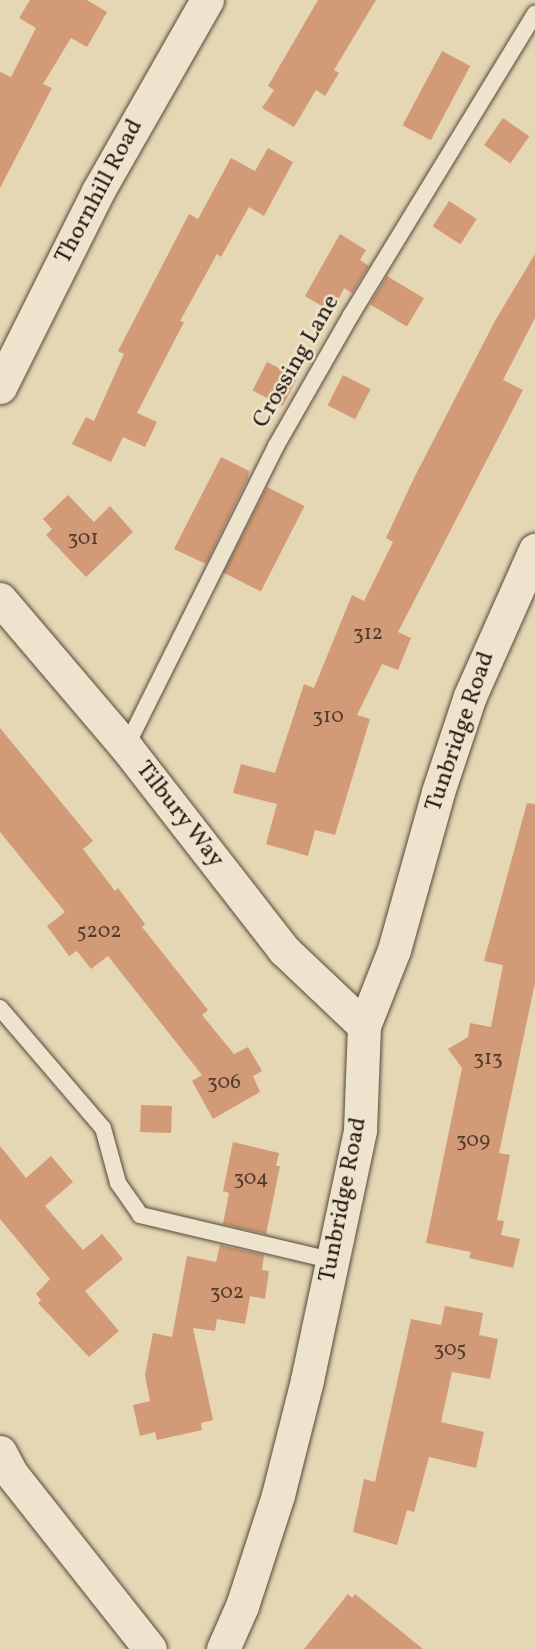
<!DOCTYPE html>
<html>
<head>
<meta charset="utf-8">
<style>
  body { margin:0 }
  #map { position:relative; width:535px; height:1649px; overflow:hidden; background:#e5d6b4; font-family:Vollkorn,serif }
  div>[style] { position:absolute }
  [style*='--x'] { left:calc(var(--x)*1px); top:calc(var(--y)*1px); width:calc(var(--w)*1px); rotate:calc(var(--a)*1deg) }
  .building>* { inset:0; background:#d39a77; transform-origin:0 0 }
  .roads { filter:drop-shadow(0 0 2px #564a3b) drop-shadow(0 0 2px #564a3b) }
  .lane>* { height:16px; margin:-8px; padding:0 8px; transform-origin:8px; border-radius:8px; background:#eee4ce }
  .street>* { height:33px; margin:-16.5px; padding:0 16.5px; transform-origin:16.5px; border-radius:16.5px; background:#eee4ce }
  .secondary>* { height:33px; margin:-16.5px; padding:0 16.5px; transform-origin:16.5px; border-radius:16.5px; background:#eee4ce }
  span { translate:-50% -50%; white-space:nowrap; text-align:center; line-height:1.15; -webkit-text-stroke:5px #eee4ce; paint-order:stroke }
  .number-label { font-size:21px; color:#513c2c }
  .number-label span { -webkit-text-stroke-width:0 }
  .street-label { font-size:24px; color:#261c13 }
</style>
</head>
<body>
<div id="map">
  <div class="building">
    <i style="clip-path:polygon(30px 0,87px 0,107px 12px,87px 47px,71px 38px,43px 84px,52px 88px,0 188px,0 72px,11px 77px,36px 28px,19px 18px)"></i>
    <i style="clip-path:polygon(318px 0,376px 0,334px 70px,339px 73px,325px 96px,316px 90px,294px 127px,262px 108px,274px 90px,268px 86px)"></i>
    <i style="left:442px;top:51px;width:32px;height:84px;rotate:28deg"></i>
    <i style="left:503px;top:118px;width:32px;height:33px;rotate:35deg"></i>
    <i style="clip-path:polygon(268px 148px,293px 162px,264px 216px,249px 207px,221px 257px,217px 254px,180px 321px,184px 322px,137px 413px,157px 422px,145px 447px,123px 437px,111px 462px,72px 444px,86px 417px,94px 421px,124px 354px,118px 351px,189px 214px,198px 219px,231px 158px,255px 171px)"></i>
    <i style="left:449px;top:201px;width:33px;height:30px;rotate:33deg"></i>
    <i style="clip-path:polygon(340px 234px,366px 250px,360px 260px,369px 266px,352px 293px,344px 288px,332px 312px,305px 296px)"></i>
    <i style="clip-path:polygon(535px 254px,535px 318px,503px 380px,523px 390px,398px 632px,411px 638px,398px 670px,382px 664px,357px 715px,370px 719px,335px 835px,315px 830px,308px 856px,266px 844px,277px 804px,233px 793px,241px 764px,275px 773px,304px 684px,314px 688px,352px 595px,364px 601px,393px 542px,386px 538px,414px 478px,496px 319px)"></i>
    <i style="left:387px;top:276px;width:43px;height:33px;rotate:31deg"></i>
    <i style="left:267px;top:362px;width:34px;height:32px;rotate:27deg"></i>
    <i style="left:343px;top:375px;width:31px;height:34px;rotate:27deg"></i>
    <i style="clip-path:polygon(221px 457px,249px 471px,248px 478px,206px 564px,174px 549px)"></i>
    <i style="left:267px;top:487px;width:42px;height:96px;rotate:27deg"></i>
    <i style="clip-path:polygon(68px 495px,94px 522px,110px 506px,133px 532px,86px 577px,46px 535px,52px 529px,43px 519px)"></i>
    <i style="clip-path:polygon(0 728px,93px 841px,83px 849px,115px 891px,118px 888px,145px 924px,142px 927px,208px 1010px,202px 1015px,234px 1054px,248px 1047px,262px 1071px,253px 1076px,260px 1092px,213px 1119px,192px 1081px,202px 1075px,108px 956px,91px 969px,77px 951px,69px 956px,47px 926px,65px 912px,0 832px)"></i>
    <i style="clip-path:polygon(527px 803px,535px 804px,535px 983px,499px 1153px,510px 1155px,497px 1220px,504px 1221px,501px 1235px,520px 1239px,513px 1268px,469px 1258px,471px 1252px,426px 1243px,462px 1068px,448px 1049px,468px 1037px,470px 1023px,491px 1027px,503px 965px,484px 961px)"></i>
    <i style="left:141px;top:1105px;width:31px;height:27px;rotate:2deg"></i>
    <i style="clip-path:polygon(233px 1142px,279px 1153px,276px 1166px,280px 1166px,266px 1234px,223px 1224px,229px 1193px,223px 1191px)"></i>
    <i style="clip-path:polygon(0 1146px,26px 1178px,51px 1156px,73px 1182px,45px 1206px,83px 1250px,102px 1234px,123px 1259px,85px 1291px,119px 1331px,89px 1357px,38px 1303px,41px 1300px,36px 1294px,50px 1279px,0 1219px)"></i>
    <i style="clip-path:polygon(220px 1245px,264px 1255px,262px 1270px,269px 1271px,265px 1299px,250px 1296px,245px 1324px,217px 1319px,215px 1331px,193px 1328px,213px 1420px,201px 1423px,202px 1430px,157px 1440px,155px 1432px,140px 1436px,133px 1405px,150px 1401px,145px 1375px,153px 1333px,172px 1337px,187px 1256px,216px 1262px)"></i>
    <i style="clip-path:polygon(445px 1306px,483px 1313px,479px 1335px,498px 1339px,490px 1379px,452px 1372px,441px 1422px,484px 1432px,476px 1468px,429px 1457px,414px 1512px,407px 1510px,397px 1545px,353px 1532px,364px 1479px,375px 1482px,411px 1319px,441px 1325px)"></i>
    <i style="clip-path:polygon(348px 1594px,352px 1598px,355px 1594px,423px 1649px,304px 1649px)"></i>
  </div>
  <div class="roads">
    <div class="lane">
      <i style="--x:126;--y:747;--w:336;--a:-63.5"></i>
      <i style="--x:276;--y:446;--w:151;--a:-60.2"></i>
      <i style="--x:351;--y:315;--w:353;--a:-58.6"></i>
      <i style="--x:0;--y:1008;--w:158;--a:49.4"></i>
      <i style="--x:103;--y:1128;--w:57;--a:74.7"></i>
      <i style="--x:118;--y:1183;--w:39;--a:55"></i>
      <i style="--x:140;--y:1215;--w:199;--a:13.3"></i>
    </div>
    <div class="street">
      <i style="--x:0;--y:387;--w:219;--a:-63.4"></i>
      <i style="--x:98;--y:191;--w:220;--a:-60.3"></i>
      <i style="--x:0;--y:599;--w:194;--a:49.6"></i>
      <i style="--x:126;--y:747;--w:257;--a:52.1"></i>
      <i style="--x:284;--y:950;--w:110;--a:43.5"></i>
      <i style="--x:223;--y:1649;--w:47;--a:-66.2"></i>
      <i style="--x:242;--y:1606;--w:117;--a:-72"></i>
      <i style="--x:278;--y:1495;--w:119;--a:-75.8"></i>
      <i style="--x:307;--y:1380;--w:256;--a:-78"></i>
      <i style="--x:360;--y:1130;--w:104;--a:-87.8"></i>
      <i style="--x:364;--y:1026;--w:82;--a:-68.5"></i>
      <i style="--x:394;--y:950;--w:164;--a:-74.4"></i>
      <i style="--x:438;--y:792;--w:101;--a:-71.6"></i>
      <i style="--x:470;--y:696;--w:160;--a:-66"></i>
    </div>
    <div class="secondary">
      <i style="--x:0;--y:1452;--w:24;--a:62"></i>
      <i style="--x:11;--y:1473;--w:224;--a:51.7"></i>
    </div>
  </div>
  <div class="number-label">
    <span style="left:83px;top:539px">301</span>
    <span style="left:368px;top:634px">312</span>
    <span style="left:328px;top:717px">310</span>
    <span style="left:99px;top:932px">5202</span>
    <span style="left:488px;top:1059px">313</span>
    <span style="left:224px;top:1083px">306</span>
    <span style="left:473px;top:1141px">309</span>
    <span style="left:251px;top:1179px">304</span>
    <span style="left:227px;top:1293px">302</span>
    <span style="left:450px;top:1350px">305</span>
  </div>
  <div class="street-label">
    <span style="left:100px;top:192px;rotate:-62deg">Thornhill Road</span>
    <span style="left:297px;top:362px;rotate:-60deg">Crossing Lane</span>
    <span style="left:461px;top:732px;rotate:-71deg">Tunbridge Road</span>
    <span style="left:179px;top:815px;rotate:52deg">Tilbury Way</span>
    <span style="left:344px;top:1200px;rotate:-79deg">Tunbridge Road</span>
  </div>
</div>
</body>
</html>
